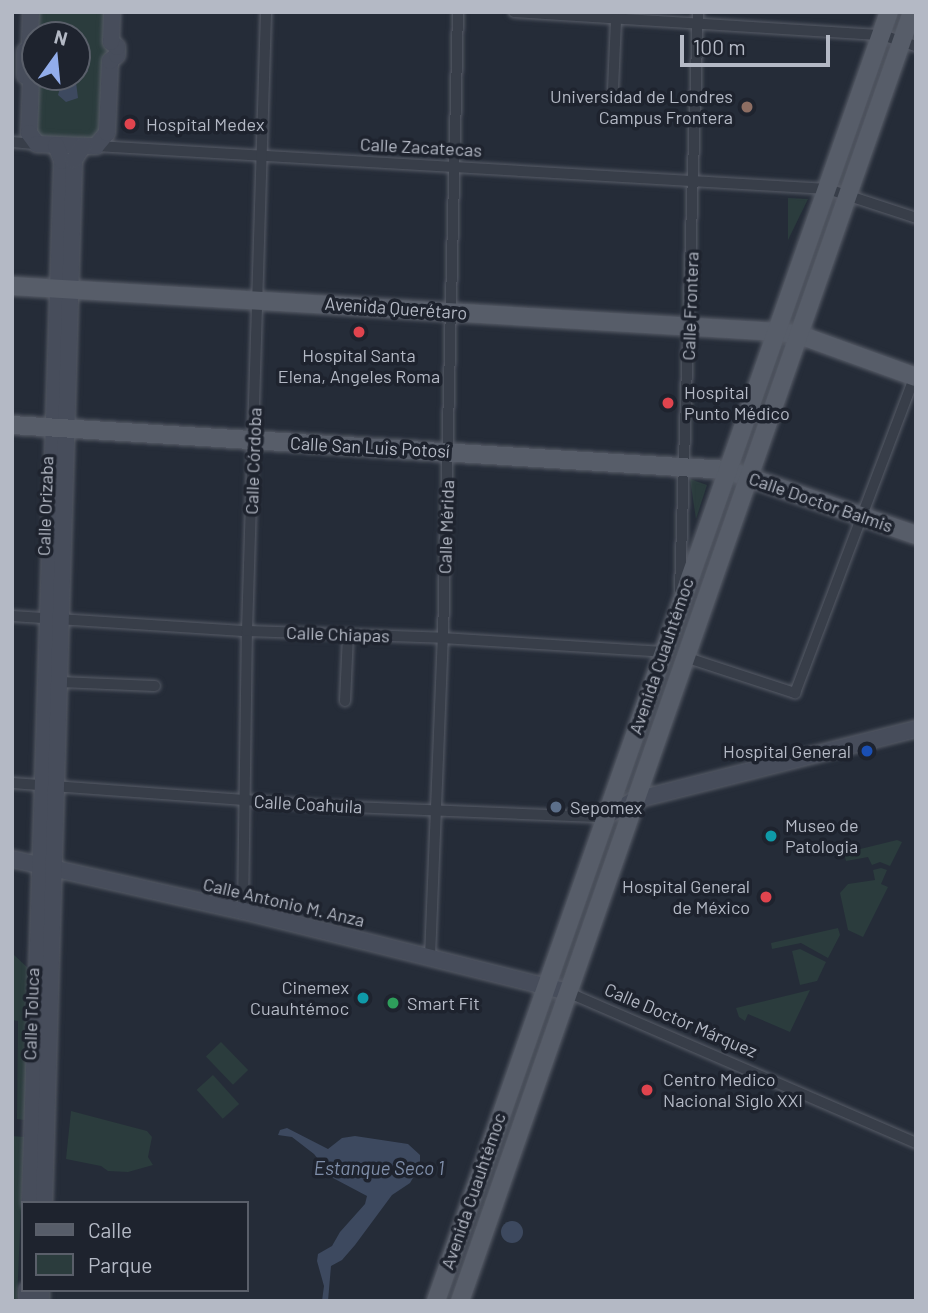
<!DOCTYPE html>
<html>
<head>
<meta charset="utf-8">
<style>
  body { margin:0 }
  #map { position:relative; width:928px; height:1313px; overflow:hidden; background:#252c38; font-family:Barlow,sans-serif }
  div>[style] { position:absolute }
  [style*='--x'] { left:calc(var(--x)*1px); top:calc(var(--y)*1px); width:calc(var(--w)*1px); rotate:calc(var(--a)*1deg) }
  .green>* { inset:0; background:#2b3c3d; transform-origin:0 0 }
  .water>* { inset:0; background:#3d495f }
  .round { border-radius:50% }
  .roads { filter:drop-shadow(0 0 2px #575c67) drop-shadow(0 0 2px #575c67) }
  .street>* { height:10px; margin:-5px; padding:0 5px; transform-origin:5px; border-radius:5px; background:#383e49 }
  .secondary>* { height:16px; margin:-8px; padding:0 8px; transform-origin:8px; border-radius:8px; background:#474d5b }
  .primary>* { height:18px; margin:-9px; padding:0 9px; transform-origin:9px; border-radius:9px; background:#575d69 }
  .dots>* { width:19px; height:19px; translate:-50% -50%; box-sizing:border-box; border:4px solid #1e232e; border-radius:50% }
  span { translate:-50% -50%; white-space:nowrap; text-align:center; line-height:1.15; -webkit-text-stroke:7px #1e232e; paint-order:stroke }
  .poi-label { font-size:18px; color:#b4b9c5 }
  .right { translate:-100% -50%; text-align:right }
  .left { translate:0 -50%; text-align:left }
  .street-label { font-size:18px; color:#b4b9c5 }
  .water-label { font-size:19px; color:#7f8ea9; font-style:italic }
  .frame { position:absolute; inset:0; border:14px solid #b4b9c5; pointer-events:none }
  .legend { position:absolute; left:21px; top:1201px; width:228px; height:91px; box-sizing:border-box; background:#1e232e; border:2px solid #5a5f6a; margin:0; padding:9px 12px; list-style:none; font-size:21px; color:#b4b9c5 }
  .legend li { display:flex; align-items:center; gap:14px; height:35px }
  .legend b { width:35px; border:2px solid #5a5f6a }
  .north { position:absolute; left:21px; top:21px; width:70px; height:70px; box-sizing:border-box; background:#1e232e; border:2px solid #5a5f6a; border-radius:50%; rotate:15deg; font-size:19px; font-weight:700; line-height:28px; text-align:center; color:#b4b9c5 }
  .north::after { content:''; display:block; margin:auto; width:24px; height:32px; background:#92adeb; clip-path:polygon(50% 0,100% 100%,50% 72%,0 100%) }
  .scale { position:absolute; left:680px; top:35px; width:150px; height:32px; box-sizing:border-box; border:4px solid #b4b9c5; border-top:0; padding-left:9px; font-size:21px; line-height:24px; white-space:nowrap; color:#b4b9c5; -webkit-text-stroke:5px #1e232e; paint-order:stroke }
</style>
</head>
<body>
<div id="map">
  <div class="green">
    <i style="clip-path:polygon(evenodd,31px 12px,112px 12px,105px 138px,37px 144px,25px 52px,31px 12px,35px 35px,77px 35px,77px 77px,35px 77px,35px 35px)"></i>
    <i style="clip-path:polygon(788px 198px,808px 199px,788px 240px)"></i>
    <i style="clip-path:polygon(690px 479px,707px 485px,696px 519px)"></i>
    <i style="clip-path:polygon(897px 840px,902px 842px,890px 866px,880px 862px,872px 865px,868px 857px,846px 861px,844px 853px)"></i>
    <i style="clip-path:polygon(881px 868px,887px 870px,881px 884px,888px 887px,863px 937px,848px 930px,840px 893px,848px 884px,875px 880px,873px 870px)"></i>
    <i style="clip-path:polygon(838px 928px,840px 935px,828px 958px,801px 943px,772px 949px,771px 943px)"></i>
    <i style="clip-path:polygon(800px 949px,826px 962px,817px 981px,800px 985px,792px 951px)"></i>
    <i style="clip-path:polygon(12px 953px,29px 969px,25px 1120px,17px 1119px,18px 1021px,12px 1020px)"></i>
    <i style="clip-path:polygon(810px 990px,790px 1032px,748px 1014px,745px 1021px,739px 1017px,736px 1008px)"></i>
    <i style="left:221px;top:1042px;width:39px;height:21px;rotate:46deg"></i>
    <i style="left:213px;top:1075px;width:39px;height:22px;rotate:48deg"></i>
    <i style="clip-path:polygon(71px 1111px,147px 1131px,152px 1137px,148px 1157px,153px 1165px,128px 1172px,108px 1171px,101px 1166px,66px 1159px)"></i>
    <i style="clip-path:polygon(12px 1136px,24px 1137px,17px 1301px,12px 1301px)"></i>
  </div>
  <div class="water">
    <i style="clip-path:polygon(77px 50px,86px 57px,88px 71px,76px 82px,78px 98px,66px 102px,58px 95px,62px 81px,57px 77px,77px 77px)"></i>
    <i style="clip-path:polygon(287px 1128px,328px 1149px,342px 1138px,355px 1136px,408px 1144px,420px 1155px,420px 1166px,410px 1183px,392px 1195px,355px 1245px,342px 1260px,331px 1266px,328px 1301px,322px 1301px,324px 1286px,317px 1261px,318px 1254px,332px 1246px,340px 1232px,365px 1204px,367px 1196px,333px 1178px,314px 1154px,292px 1137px,278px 1135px,280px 1130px)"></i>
    <i class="round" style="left:501px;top:1221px;width:22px;height:22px"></i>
  </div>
  <div class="roads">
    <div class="street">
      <i style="--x:514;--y:12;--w:369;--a:3.6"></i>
      <i style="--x:882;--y:35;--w:36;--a:18"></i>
      <i style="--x:613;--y:89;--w:70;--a:-87.5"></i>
      <i style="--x:12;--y:142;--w:25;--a:5"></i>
      <i style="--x:96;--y:146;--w:733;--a:3.36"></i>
      <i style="--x:828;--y:189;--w:93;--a:18.2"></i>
      <i style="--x:680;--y:590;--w:578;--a:-88.22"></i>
      <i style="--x:12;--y:616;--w:235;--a:3.7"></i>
      <i style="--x:247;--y:631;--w:196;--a:2"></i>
      <i style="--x:443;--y:638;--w:220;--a:3.6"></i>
      <i style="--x:688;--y:658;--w:113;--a:18.1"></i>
      <i style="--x:795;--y:693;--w:342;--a:-69.3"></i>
      <i style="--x:59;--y:682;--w:96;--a:2.4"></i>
      <i style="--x:345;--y:701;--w:67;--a:-87.4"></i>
      <i style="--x:12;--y:783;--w:315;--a:4.2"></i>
      <i style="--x:326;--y:806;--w:278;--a:2.3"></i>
      <i style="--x:243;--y:911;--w:280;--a:-89.2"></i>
      <i style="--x:247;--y:631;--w:619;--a:-88.24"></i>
      <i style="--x:430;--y:957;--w:319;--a:-87.7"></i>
      <i style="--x:443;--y:638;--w:626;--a:-88.63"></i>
      <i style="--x:567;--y:992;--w:380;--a:23.4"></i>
    </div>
    <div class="secondary">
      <i style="--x:31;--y:12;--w:35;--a:92"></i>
      <i style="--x:30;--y:47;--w:7;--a:135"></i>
      <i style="--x:25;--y:52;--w:23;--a:90"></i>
      <i style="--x:25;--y:75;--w:8;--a:40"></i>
      <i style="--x:31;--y:80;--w:53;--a:92.2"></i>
      <i style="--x:29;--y:133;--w:14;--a:54"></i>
      <i style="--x:37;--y:144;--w:46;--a:2.5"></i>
      <i style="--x:83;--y:146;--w:13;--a:0"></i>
      <i style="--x:96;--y:146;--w:17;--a:-50"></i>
      <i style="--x:107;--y:133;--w:72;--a:-87.6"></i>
      <i style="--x:110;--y:61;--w:9;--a:-41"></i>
      <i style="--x:117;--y:55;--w:8;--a:-90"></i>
      <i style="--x:117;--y:47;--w:8;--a:-140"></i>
      <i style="--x:111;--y:42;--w:30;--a:-88"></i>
      <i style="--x:604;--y:817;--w:35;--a:-29"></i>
      <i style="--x:635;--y:800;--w:290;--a:-14.2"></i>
      <i style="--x:12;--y:859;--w:237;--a:12.7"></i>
      <i style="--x:243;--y:911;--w:334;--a:14"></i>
      <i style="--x:30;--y:1203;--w:1042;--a:-88.24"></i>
      <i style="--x:62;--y:161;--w:17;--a:-111"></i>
      <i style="--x:44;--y:1203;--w:1043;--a:-88.35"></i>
      <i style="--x:74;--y:160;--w:17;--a:-57"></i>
      <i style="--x:27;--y:1301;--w:11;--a:-90"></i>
      <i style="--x:41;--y:1301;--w:11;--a:-90"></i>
    </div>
    <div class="primary">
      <i style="--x:12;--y:286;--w:768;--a:3.43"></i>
      <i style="--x:779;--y:332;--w:21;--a:8"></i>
      <i style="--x:800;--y:335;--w:123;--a:19.9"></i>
      <i style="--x:12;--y:425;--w:716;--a:3.6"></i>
      <i style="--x:727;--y:470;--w:200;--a:19"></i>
      <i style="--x:436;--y:1301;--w:1366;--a:-70.64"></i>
      <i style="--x:460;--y:1301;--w:1366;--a:-70.68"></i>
    </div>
  </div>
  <div class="dots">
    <i style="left:747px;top:107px;background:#8d6e63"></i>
    <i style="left:130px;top:124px;background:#e0444e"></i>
    <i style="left:359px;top:332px;background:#e0444e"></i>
    <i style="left:668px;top:403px;background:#e0444e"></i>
    <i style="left:867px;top:751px;background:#1a4fb4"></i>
    <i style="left:556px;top:807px;background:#5c6f8a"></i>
    <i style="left:771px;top:836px;background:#0f9aa8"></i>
    <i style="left:766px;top:897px;background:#e0444e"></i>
    <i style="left:363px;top:998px;background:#0f9aa8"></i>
    <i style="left:393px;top:1003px;background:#2e9e5b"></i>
    <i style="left:647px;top:1090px;background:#e0444e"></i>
  </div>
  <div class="poi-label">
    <span class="right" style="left:733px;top:107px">Universidad de Londres<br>Campus Frontera</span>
    <span class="left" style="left:146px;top:124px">Hospital Medex</span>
    <span style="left:359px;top:366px">Hospital Santa<br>Elena, Angeles Roma</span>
    <span class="left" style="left:684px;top:403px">Hospital<br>Punto Médico</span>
    <span class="right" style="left:851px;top:751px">Hospital General</span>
    <span class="left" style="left:570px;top:807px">Sepomex</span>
    <span class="left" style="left:785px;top:836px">Museo de<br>Patologia</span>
    <span class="right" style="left:750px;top:897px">Hospital General<br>de México</span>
    <span class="right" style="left:349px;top:998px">Cinemex<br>Cuauhtémoc</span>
    <span class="left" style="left:407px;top:1003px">Smart Fit</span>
    <span class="left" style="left:663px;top:1090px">Centro Medico<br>Nacional Siglo XXI</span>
  </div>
  <div class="street-label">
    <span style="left:421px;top:147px;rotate:3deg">Calle Zacatecas</span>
    <span style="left:690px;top:306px;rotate:-88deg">Calle Frontera</span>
    <span style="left:396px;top:308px;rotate:4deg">Avenida Querétaro</span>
    <span style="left:370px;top:447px;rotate:3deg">Calle San Luis Potosí</span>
    <span style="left:253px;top:461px;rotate:-88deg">Calle Córdoba</span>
    <span style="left:821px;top:502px;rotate:19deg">Calle Doctor Balmis</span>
    <span style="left:45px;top:506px;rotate:-88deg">Calle Orizaba</span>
    <span style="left:446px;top:527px;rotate:-88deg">Calle Mérida</span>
    <span style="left:338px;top:634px;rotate:2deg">Calle Chiapas</span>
    <span style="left:661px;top:656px;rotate:-71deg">Avenida Cuauhtémoc</span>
    <span style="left:308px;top:804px;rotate:3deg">Calle Coahuila</span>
    <span style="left:284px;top:902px;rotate:13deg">Calle Antonio M. Anza</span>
    <span style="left:31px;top:1014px;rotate:-88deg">Calle Toluca</span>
    <span style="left:681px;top:1020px;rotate:23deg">Calle Doctor Márquez</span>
    <span style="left:473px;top:1191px;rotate:-71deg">Avenida Cuauhtémoc</span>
  </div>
  <div class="water-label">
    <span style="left:379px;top:1168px">Estanque Seco 1</span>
  </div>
  <div class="frame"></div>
  <ul class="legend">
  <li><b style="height:9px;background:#575d69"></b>Calle</li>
  <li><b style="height:19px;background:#2b3c3d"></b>Parque</li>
  </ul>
  <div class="north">N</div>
  <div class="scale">100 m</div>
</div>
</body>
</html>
